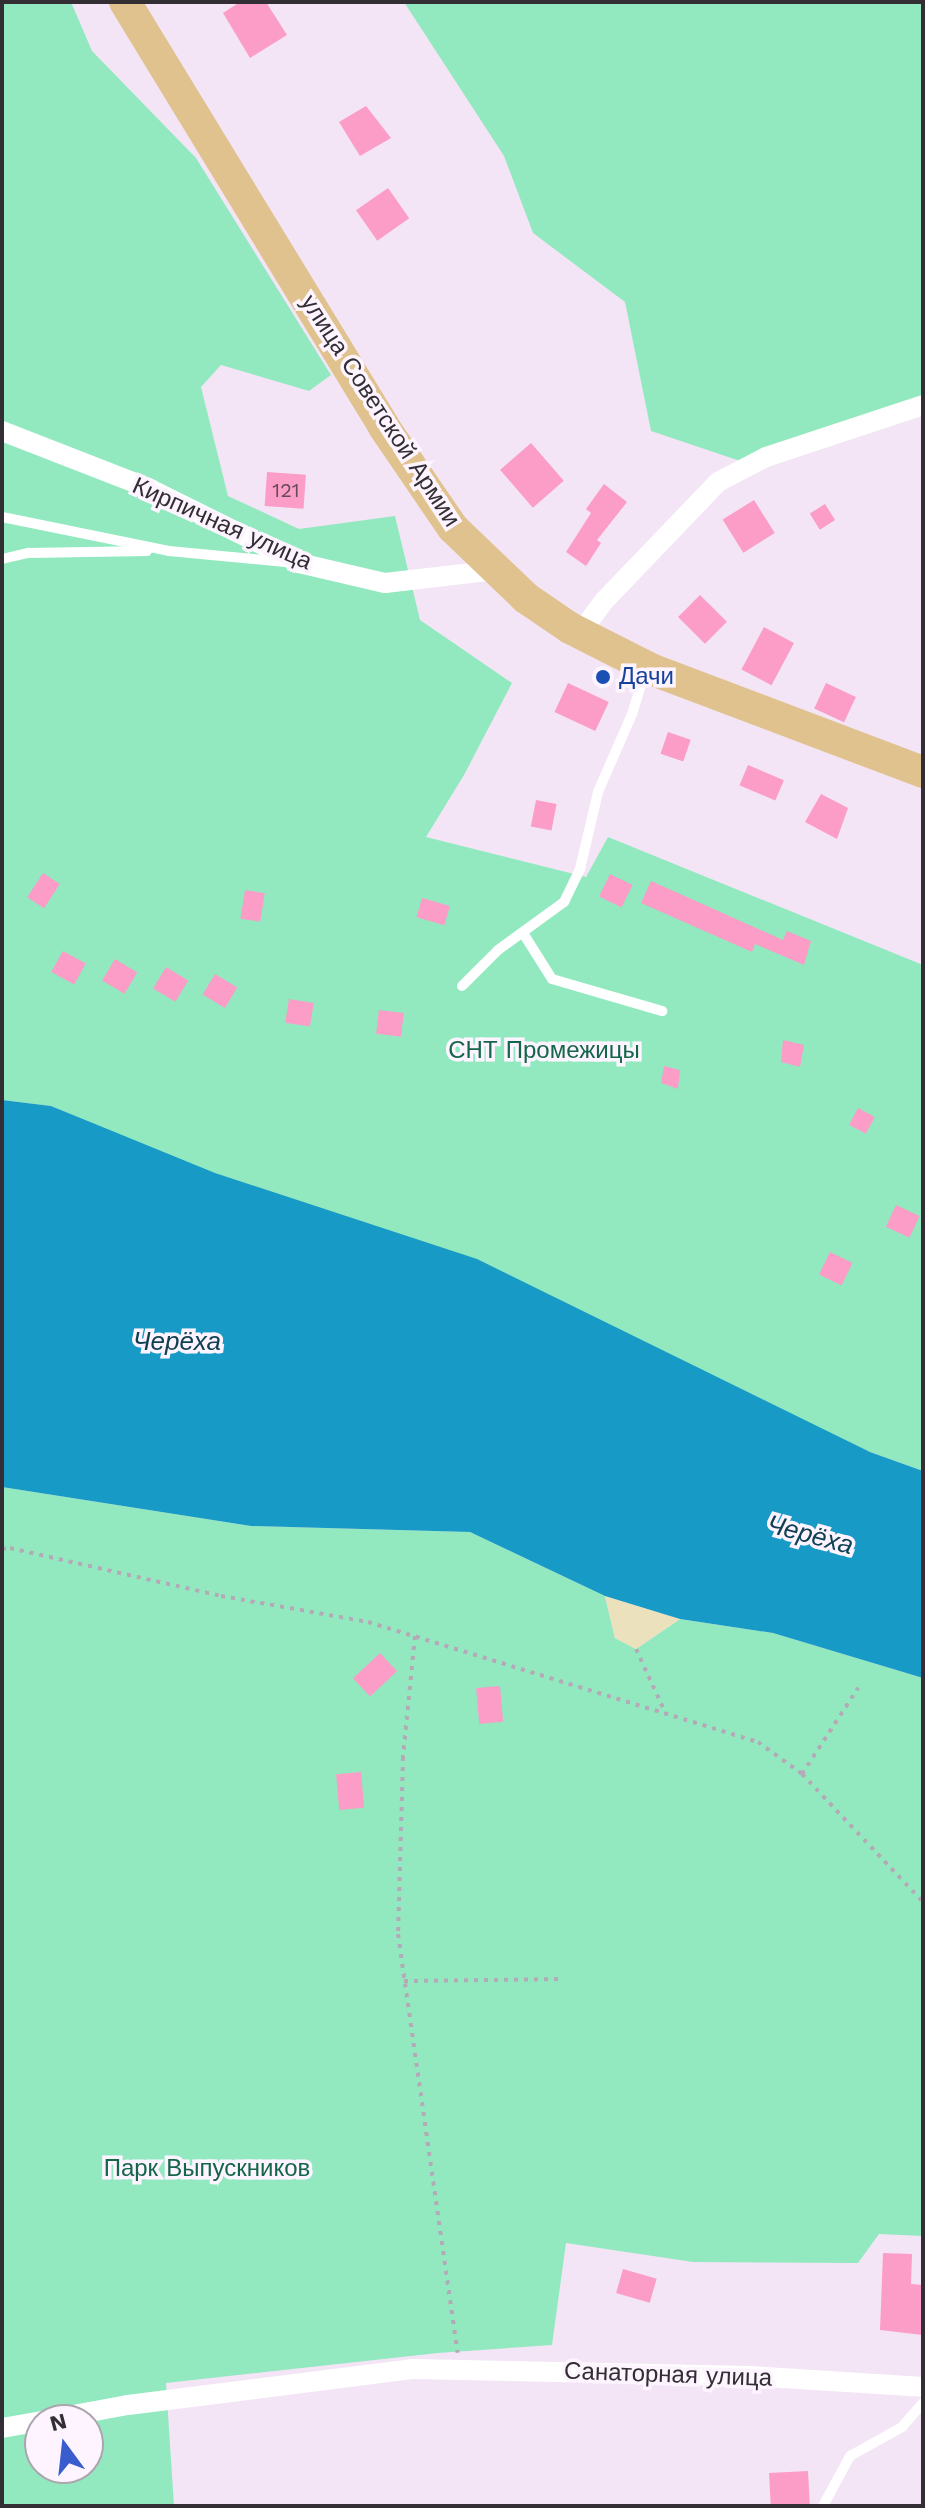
<!DOCTYPE html>
<html>
<head>
<meta charset="utf-8">
<style>
  body { margin:0 }
  #map { position:relative; width:925px; height:2508px; overflow:hidden; background:#f3e5f6; font-family:"Work Sans",sans-serif }
  div>[style] { position:absolute }
  [style*='--x'] { left:calc(var(--x)*1px); top:calc(var(--y)*1px); width:calc(var(--w)*1px); rotate:calc(var(--a)*1deg) }
  .green>* { inset:0; background:#92e9c0 }
  .sand>* { inset:0; background:#ebe1bc }
  .water>* { inset:0; background:#189ac7 }
  .building>* { inset:0; background:#fb9dc6; transform-origin:0 0 }
  .path>* { height:4px; margin-top:-2px; transform-origin:0; background:repeating-linear-gradient(90deg,#b4a9b6 0 4px,transparent 0 10px) }
  .service>* { height:10px; margin:-5px; padding:0 5px; transform-origin:5px; border-radius:5px; background:#fff }
  .minor>* { height:20px; margin:-10px; padding:0 10px; transform-origin:10px; border-radius:10px; background:#fff }
  .primary>* { height:32px; margin:-16px; padding:0 16px; transform-origin:16px; border-radius:16px; background:#e0c28f }
  .dots>* { width:22px; height:22px; translate:-50% -50%; box-sizing:border-box; border:4px solid #fdf4ff; border-radius:50% }
  span { translate:-50% -50%; white-space:nowrap; text-align:center; line-height:1.15; -webkit-text-stroke:7px #fdf4ff; paint-order:stroke }
  .number-label { font-size:20px; color:#654a58 }
  .number-label span { -webkit-text-stroke-width:0 }
  .street-label { font-size:24px; color:#332e34 }
  .transit-label { font-size:24px; color:#164399 }
  .left { translate:0 -50%; text-align:left }
  .park-label { font-size:24px; color:#146648 }
  .water-label { font-size:26px; color:#0f4053; font-style:italic }
  .frame { position:absolute; inset:0; border:4px solid #332e34; pointer-events:none }
  .north { position:absolute; left:24px; top:2404px; width:80px; height:80px; box-sizing:border-box; background:#fdf4ff; border:2px solid #aca5ae; border-radius:50%; rotate:345deg; font-size:22px; font-weight:700; line-height:32px; text-align:center; color:#332e34 }
  .north::after { content:''; display:block; margin:auto; width:28px; height:36px; background:#3a5dce; clip-path:polygon(50% 0,100% 100%,50% 72%,0 100%) }
</style>
</head>
<body>
<div id="map">
  <div class="green">
    <i style="clip-path:polygon(2px 2px,71px 2px,92px 51px,196px 158px,331px 375px,309px 391px,221px 365px,201px 387px,228px 496px,299px 529px,395px 516px,420px 620px,512px 683px,464px 775px,426px 837px,586px 877px,608px 837px,923px 965px,923px 1471px,870px 1452px,51px 1106px,2px 1100px)"></i>
    <i style="clip-path:polygon(404px 2px,923px 2px,923px 408px,755px 466px,651px 431px,625px 302px,533px 233px,504px 156px)"></i>
    <i style="clip-path:polygon(evenodd,2px 1487px,251px 1526px,470px 1532px,605px 1596px,615px 1638px,636px 1649px,680px 1619px,773px 1633px,923px 1678px,923px 2236px,879px 2234px,858px 2263px,693px 2262px,566px 2243px,552px 2345px,438px 2353px,166px 2383px,174px 2506px,2px 2506px,2px 1487px,40px 2420px,88px 2420px,88px 2468px,40px 2468px,40px 2420px)"></i>
  </div>
  <div class="sand">
    <i style="clip-path:polygon(605px 1596px,680px 1619px,636px 1649px,615px 1638px)"></i>
  </div>
  <div class="water">
    <i style="clip-path:polygon(2px 1100px,51px 1106px,215px 1173px,477px 1259px,870px 1452px,923px 1471px,923px 1678px,773px 1633px,680px 1619px,605px 1596px,470px 1532px,251px 1526px,2px 1487px)"></i>
  </div>
  <div class="building">
    <i style="clip-path:polygon(240px 2px,266px 2px,287px 35px,250px 58px,223px 13px)"></i>
    <i style="clip-path:polygon(366px 106px,391px 138px,360px 156px,339px 122px)"></i>
    <i style="left:388px;top:188px;width:37px;height:39px;rotate:55deg"></i>
    <i style="left:531px;top:443px;width:50px;height:41px;rotate:49deg"></i>
    <i style="left:267px;top:472px;width:39px;height:34px;rotate:4deg"></i>
    <i style="clip-path:polygon(604px 484px,627px 502px,597px 540px,601px 543px,586px 566px,566px 552px,591px 513px,586px 509px)"></i>
    <i style="left:754px;top:500px;width:39px;height:37px;rotate:58deg"></i>
    <i style="left:825px;top:504px;width:19px;height:18px;rotate:58deg"></i>
    <i style="left:700px;top:595px;width:38px;height:31px;rotate:45deg"></i>
    <i style="left:764px;top:627px;width:34px;height:48px;rotate:28deg"></i>
    <i style="left:568px;top:683px;width:45px;height:32px;rotate:25deg"></i>
    <i style="left:826px;top:683px;width:33px;height:28px;rotate:25deg"></i>
    <i style="left:668px;top:732px;width:24px;height:23px;rotate:19deg"></i>
    <i style="left:748px;top:765px;width:39px;height:22px;rotate:23deg"></i>
    <i style="clip-path:polygon(821px 794px,848px 808px,837px 839px,805px 822px)"></i>
    <i style="left:536px;top:800px;width:21px;height:27px;rotate:11deg"></i>
    <i style="left:43px;top:873px;width:20px;height:29px;rotate:33deg"></i>
    <i style="left:610px;top:874px;width:25px;height:25px;rotate:26deg"></i>
    <i style="clip-path:polygon(651px 881px,783px 940px,787px 931px,811px 941px,804px 965px,755px 944px,752px 952px,641px 903px)"></i>
    <i style="left:245px;top:890px;width:20px;height:29px;rotate:9deg"></i>
    <i style="left:422px;top:898px;width:29px;height:20px;rotate:16deg"></i>
    <i style="left:63px;top:951px;width:26px;height:24px;rotate:29deg"></i>
    <i style="left:115px;top:959px;width:26px;height:25px;rotate:31deg"></i>
    <i style="left:166px;top:967px;width:26px;height:25px;rotate:31deg"></i>
    <i style="left:215px;top:974px;width:26px;height:24px;rotate:31deg"></i>
    <i style="left:289px;top:999px;width:25px;height:24px;rotate:9deg"></i>
    <i style="left:379px;top:1010px;width:25px;height:24px;rotate:7deg"></i>
    <i style="clip-path:polygon(783px 1040px,804px 1045px,800px 1067px,781px 1062px)"></i>
    <i style="clip-path:polygon(664px 1066px,680px 1070px,678px 1089px,661px 1083px)"></i>
    <i style="left:858px;top:1108px;width:19px;height:19px;rotate:28deg"></i>
    <i style="left:896px;top:1205px;width:26px;height:24px;rotate:25deg"></i>
    <i style="left:830px;top:1252px;width:25px;height:25px;rotate:26deg"></i>
    <i style="left:380px;top:1653px;width:25px;height:37px;rotate:47deg"></i>
    <i style="left:500px;top:1686px;width:36px;height:24px;rotate:85deg"></i>
    <i style="left:361px;top:1772px;width:36px;height:25px;rotate:85deg"></i>
    <i style="clip-path:polygon(883px 2253px,912px 2254px,911px 2284px,923px 2285px,923px 2335px,880px 2330px)"></i>
    <i style="left:623px;top:2269px;width:35px;height:25px;rotate:16deg"></i>
    <i style="left:808px;top:2471px;width:35px;height:39px;rotate:87deg"></i>
  </div>
  <div class="path">
    <i style="--x:2;--y:1549;--w:8;--a:-7"></i>
    <i style="--x:10;--y:1548;--w:216;--a:12.8"></i>
    <i style="--x:221;--y:1596;--w:149;--a:10"></i>
    <i style="--x:368;--y:1622;--w:408;--a:17.1"></i>
    <i style="--x:758;--y:1742;--w:54;--a:36"></i>
    <i style="--x:802;--y:1774;--w:176;--a:46.6"></i>
    <i style="--x:415;--y:1636;--w:122;--a:95.7"></i>
    <i style="--x:403;--y:1757;--w:177;--a:91.6"></i>
    <i style="--x:398;--y:1934;--w:423;--a:81.9"></i>
    <i style="--x:636;--y:1649;--w:69;--a:65.3"></i>
    <i style="--x:802;--y:1774;--w:103;--a:-56.9"></i>
    <i style="--x:404;--y:1981;--w:158;--a:-0.7"></i>
  </div>
  <div class="service">
    <i style="--x:2;--y:517;--w:170;--a:11.5"></i>
    <i style="--x:169;--y:551;--w:117;--a:5.4"></i>
    <i style="--x:2;--y:559;--w:28;--a:-13"></i>
    <i style="--x:29;--y:553;--w:118;--a:-1"></i>
    <i style="--x:523;--y:933;--w:54;--a:57.8"></i>
    <i style="--x:552;--y:979;--w:115;--a:16.2"></i>
    <i style="--x:462;--y:986;--w:51;--a:-45"></i>
    <i style="--x:498;--y:950;--w:82;--a:-36"></i>
    <i style="--x:564;--y:902;--w:37;--a:-64"></i>
    <i style="--x:580;--y:869;--w:79;--a:-76.8"></i>
    <i style="--x:598;--y:792;--w:85;--a:-66.4"></i>
    <i style="--x:632;--y:714;--w:47;--a:-72.7"></i>
    <i style="--x:823;--y:2506;--w:57;--a:-61.6"></i>
    <i style="--x:850;--y:2456;--w:60;--a:-29.1"></i>
    <i style="--x:902;--y:2427;--w:32;--a:-49"></i>
  </div>
  <div class="minor">
    <i style="--x:2;--y:431;--w:157;--a:21.3"></i>
    <i style="--x:148;--y:488;--w:169;--a:26.4"></i>
    <i style="--x:299;--y:563;--w:88;--a:13.1"></i>
    <i style="--x:385;--y:583;--w:114;--a:-6.6"></i>
    <i style="--x:580;--y:633;--w:40;--a:-53"></i>
    <i style="--x:604;--y:601;--w:165;--a:-46.2"></i>
    <i style="--x:718;--y:482;--w:54;--a:-27.5"></i>
    <i style="--x:766;--y:457;--w:165;--a:-18.3"></i>
    <i style="--x:46;--y:2420;--w:83;--a:-10.4"></i>
    <i style="--x:128;--y:2405;--w:286;--a:-7.2"></i>
    <i style="--x:412;--y:2369;--w:338;--a:1.2"></i>
    <i style="--x:750;--y:2376;--w:173;--a:3.6"></i>
    <i style="--x:2;--y:2428;--w:39;--a:-10"></i>
  </div>
  <div class="primary">
    <i style="--x:125;--y:2;--w:498;--a:58.6"></i>
    <i style="--x:384;--y:427;--w:122;--a:55.7"></i>
    <i style="--x:453;--y:528;--w:101;--a:43.8"></i>
    <i style="--x:526;--y:598;--w:53;--a:34.3"></i>
    <i style="--x:570;--y:628;--w:93;--a:26.8"></i>
    <i style="--x:653;--y:670;--w:289;--a:20.7"></i>
  </div>
  <div class="dots">
    <i style="left:603px;top:677px;background:#1a4fb4"></i>
  </div>
  <div class="number-label">
    <span style="left:286px;top:490px">121</span>
  </div>
  <div class="street-label">
    <span style="left:380px;top:411px;rotate:57deg">улица Советской Армии</span>
    <span style="left:222px;top:524px;rotate:24deg">Кирпичная улица</span>
    <span style="left:668px;top:2375px;rotate:2deg">Санаторная улица</span>
  </div>
  <div class="transit-label">
    <span class="left" style="left:619px;top:677px">Дачи</span>
  </div>
  <div class="park-label">
    <span style="left:544px;top:1051px">СНТ Промежицы</span>
    <span style="left:207px;top:2169px">Парк Выпускников</span>
  </div>
  <div class="water-label">
    <span style="left:177px;top:1342px">Черёха</span>
    <span style="left:810px;top:1535px;rotate:15deg">Черёха</span>
  </div>
  <div class="frame"></div>
  <div class="north">N</div>
</div>
</body>
</html>
